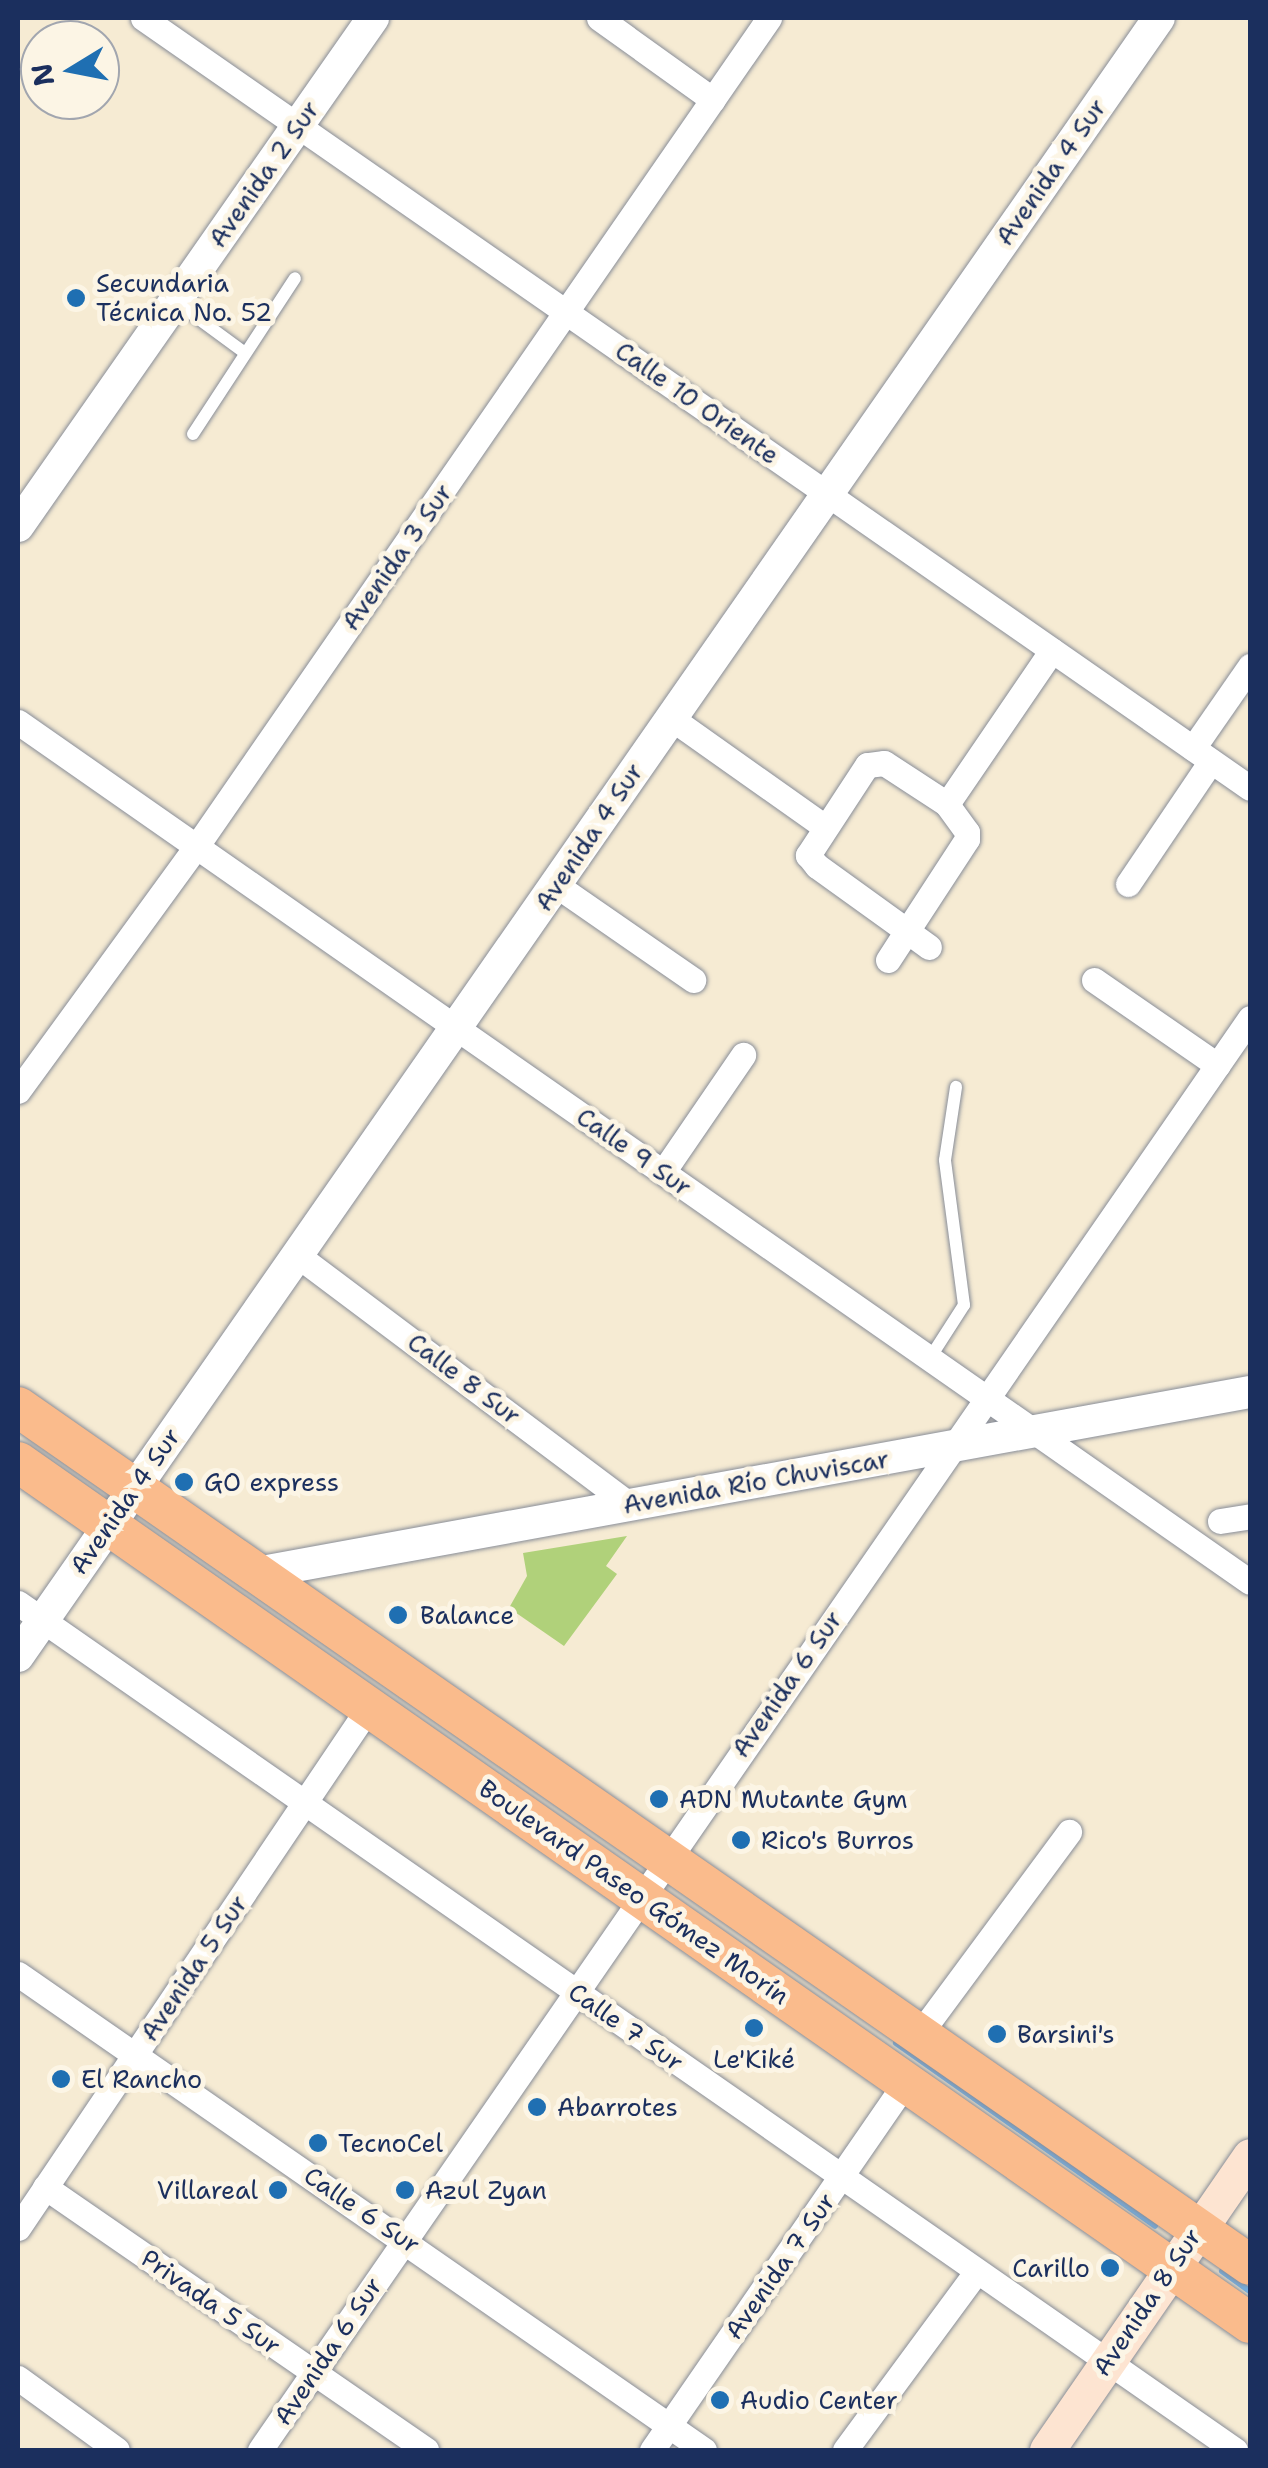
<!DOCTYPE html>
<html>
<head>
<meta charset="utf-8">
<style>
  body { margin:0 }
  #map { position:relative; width:1268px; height:2468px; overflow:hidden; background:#f6ebd3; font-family:"Shantell Sans",sans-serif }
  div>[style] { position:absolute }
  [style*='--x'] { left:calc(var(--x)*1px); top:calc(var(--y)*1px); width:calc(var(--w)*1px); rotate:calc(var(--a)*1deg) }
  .green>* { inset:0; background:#b0d17a }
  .stream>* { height:6px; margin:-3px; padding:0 3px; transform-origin:3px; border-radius:3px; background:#72b0e5 }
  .roads { filter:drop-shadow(0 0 2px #888d98) drop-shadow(0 0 2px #888d98) }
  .service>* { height:12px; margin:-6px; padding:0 6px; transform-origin:6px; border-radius:6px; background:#fff }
  .minor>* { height:25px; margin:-12.5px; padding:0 12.5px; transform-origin:12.5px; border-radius:12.5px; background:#fff }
  .tertiary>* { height:32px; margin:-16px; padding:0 16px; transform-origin:16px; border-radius:16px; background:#fff }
  .secondary>* { height:35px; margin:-17.5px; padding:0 17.5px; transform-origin:17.5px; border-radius:17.5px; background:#fde4d1 }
  .primary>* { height:40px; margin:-20px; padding:0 20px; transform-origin:20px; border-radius:20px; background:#fabb8c }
  .dots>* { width:28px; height:28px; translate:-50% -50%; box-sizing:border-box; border:5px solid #fcf5e5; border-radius:50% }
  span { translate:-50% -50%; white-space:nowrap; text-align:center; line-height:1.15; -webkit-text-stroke:10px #fcf5e5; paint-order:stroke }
  .street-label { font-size:25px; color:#1b2f5e }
  .poi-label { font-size:25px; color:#1b2f5e }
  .left { translate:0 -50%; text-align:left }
  .right { translate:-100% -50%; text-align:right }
  .frame { position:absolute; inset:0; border:20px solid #1b2f5e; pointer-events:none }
  .north { position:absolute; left:20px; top:20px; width:100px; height:100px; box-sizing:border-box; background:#fcf5e5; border:2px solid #a2a6af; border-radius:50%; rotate:260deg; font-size:28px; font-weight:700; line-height:40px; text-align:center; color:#1b2f5e }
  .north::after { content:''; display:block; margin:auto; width:35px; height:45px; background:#1f6fb2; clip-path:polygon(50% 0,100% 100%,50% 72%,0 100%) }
</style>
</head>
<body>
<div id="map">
  <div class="green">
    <i style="clip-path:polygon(627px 1536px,606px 1566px,617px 1574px,564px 1646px,509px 1608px,527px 1576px,523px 1553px)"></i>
  </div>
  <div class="stream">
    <i style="--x:896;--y:2043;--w:317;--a:35.2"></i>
    <i style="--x:1222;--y:2271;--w:34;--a:36"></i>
  </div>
  <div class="roads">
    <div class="service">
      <i style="--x:177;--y:303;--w:84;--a:36.3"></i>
      <i style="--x:193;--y:434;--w:186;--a:-56.8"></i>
      <i style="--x:930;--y:1358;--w:63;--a:-57.3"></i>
      <i style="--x:964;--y:1305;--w:146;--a:-97.5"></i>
      <i style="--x:945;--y:1160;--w:74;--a:-81.4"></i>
    </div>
    <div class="minor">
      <i style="--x:143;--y:18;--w:1348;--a:34.82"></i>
      <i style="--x:599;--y:18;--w:140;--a:35.7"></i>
      <i style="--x:671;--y:718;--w:185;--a:35.3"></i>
      <i style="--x:18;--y:722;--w:1502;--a:34.92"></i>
      <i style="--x:1193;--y:748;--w:100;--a:-55.2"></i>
      <i style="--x:947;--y:804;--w:186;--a:-55.7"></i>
      <i style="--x:1128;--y:884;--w:148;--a:-56"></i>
      <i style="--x:556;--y:885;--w:167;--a:34.7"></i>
      <i style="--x:888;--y:960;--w:35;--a:-57"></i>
      <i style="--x:907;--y:931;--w:110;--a:-56.9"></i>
      <i style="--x:967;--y:839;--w:7;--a:-90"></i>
      <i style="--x:967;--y:832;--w:34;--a:-126"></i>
      <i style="--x:947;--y:804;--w:75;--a:-146.9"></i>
      <i style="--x:884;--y:763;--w:17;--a:173"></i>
      <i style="--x:867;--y:765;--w:108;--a:123.2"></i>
      <i style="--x:808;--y:855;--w:14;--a:51"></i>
      <i style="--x:817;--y:866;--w:111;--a:35.8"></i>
      <i style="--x:907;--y:931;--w:27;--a:36"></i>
      <i style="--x:1094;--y:980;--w:150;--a:34.6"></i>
      <i style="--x:18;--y:1091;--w:302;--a:-53.9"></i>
      <i style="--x:196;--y:847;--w:1008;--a:-55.35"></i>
      <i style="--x:663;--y:1172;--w:142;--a:-55.6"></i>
      <i style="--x:297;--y:1255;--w:416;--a:36.9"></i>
      <i style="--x:1220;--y:1521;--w:30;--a:-9"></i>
      <i style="--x:18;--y:1603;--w:1483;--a:34.84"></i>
      <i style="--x:18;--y:1974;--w:835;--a:34.76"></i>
      <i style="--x:921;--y:2032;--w:249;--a:-53.5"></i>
      <i style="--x:45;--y:2187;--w:463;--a:34.6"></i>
      <i style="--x:18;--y:2228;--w:628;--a:-56.03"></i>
      <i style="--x:18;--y:2378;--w:122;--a:36"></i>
      <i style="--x:260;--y:2450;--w:1741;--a:-55.34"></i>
      <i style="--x:652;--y:2450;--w:449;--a:-55.4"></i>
      <i style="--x:845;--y:2450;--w:222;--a:-53.6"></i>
    </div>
    <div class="tertiary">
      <i style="--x:18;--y:526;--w:620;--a:-55.05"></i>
      <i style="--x:262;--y:1572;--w:1004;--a:-10.33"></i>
      <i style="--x:18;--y:1656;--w:1996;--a:-55.14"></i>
    </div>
    <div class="secondary">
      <i style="--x:1047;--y:2450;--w:357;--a:-55.4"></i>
    </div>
    <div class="primary">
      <i style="--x:18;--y:1407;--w:1501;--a:34.85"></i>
      <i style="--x:18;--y:1462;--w:1503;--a:34.95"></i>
    </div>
  </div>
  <div class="dots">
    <i style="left:76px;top:298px;background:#1f6fb2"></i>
    <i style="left:184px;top:1482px;background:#1f6fb2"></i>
    <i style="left:398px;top:1615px;background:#1f6fb2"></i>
    <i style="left:659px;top:1799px;background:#1f6fb2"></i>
    <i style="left:741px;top:1840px;background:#1f6fb2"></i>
    <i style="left:754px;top:2028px;background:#1f6fb2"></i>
    <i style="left:997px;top:2034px;background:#1f6fb2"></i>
    <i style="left:61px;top:2079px;background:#1f6fb2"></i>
    <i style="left:537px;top:2107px;background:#1f6fb2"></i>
    <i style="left:318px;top:2143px;background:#1f6fb2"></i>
    <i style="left:278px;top:2190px;background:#1f6fb2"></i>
    <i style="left:405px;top:2190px;background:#1f6fb2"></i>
    <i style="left:1110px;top:2268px;background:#1f6fb2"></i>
    <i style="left:720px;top:2400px;background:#1f6fb2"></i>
  </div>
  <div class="street-label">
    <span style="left:1051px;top:172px;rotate:-55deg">Avenida 4 Sur</span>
    <span style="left:264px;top:174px;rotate:-55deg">Avenida 2 Sur</span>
    <span style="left:697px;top:403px;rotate:35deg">Calle 10 Oriente</span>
    <span style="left:397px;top:557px;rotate:-55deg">Avenida 3 Sur</span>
    <span style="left:589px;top:837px;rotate:-56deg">Avenida 4 Sur</span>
    <span style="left:634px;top:1152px;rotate:35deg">Calle 9 Sur</span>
    <span style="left:464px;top:1379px;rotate:37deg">Calle 8 Sur</span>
    <span style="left:756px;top:1482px;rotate:-10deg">Avenida Río Chuviscar</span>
    <span style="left:125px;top:1501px;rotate:-55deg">Avenida 4 Sur</span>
    <span style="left:787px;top:1684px;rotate:-55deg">Avenida 6 Sur</span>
    <span style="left:634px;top:1892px;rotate:35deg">Boulevard Paseo Gómez Morín</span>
    <span style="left:194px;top:1968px;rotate:-56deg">Avenida 5 Sur</span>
    <span style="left:626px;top:2027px;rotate:35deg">Calle 7 Sur</span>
    <span style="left:362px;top:2210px;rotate:34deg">Calle 6 Sur</span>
    <span style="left:780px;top:2266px;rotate:-55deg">Avenida 7 Sur</span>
    <span style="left:211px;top:2302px;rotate:35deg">Privada 5 Sur</span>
    <span style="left:1147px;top:2302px;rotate:-56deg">Avenida 8 Sur</span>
    <span style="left:328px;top:2351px;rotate:-56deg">Avenida 6 Sur</span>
  </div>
  <div class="poi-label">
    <span class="left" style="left:96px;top:298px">Secundaria<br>Técnica No. 52</span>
    <span class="left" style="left:204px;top:1482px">GO express</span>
    <span class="left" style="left:420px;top:1615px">Balance</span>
    <span class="left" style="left:679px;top:1799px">ADN Mutante Gym</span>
    <span class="left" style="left:761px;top:1840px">Rico's Burros</span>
    <span class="left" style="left:1017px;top:2034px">Barsini's</span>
    <span style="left:754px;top:2059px">Le'Kiké</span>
    <span class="left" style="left:81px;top:2079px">El Rancho</span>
    <span class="left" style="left:557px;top:2107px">Abarrotes</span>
    <span class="left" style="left:338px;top:2143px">TecnoCel</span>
    <span class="right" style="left:258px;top:2190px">Villareal</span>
    <span class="left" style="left:425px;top:2190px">Azul Zyan</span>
    <span class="right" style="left:1090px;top:2268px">Carillo</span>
    <span class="left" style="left:740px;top:2400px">Audio Center</span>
  </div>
  <div class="frame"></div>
  <div class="north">N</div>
</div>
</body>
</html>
